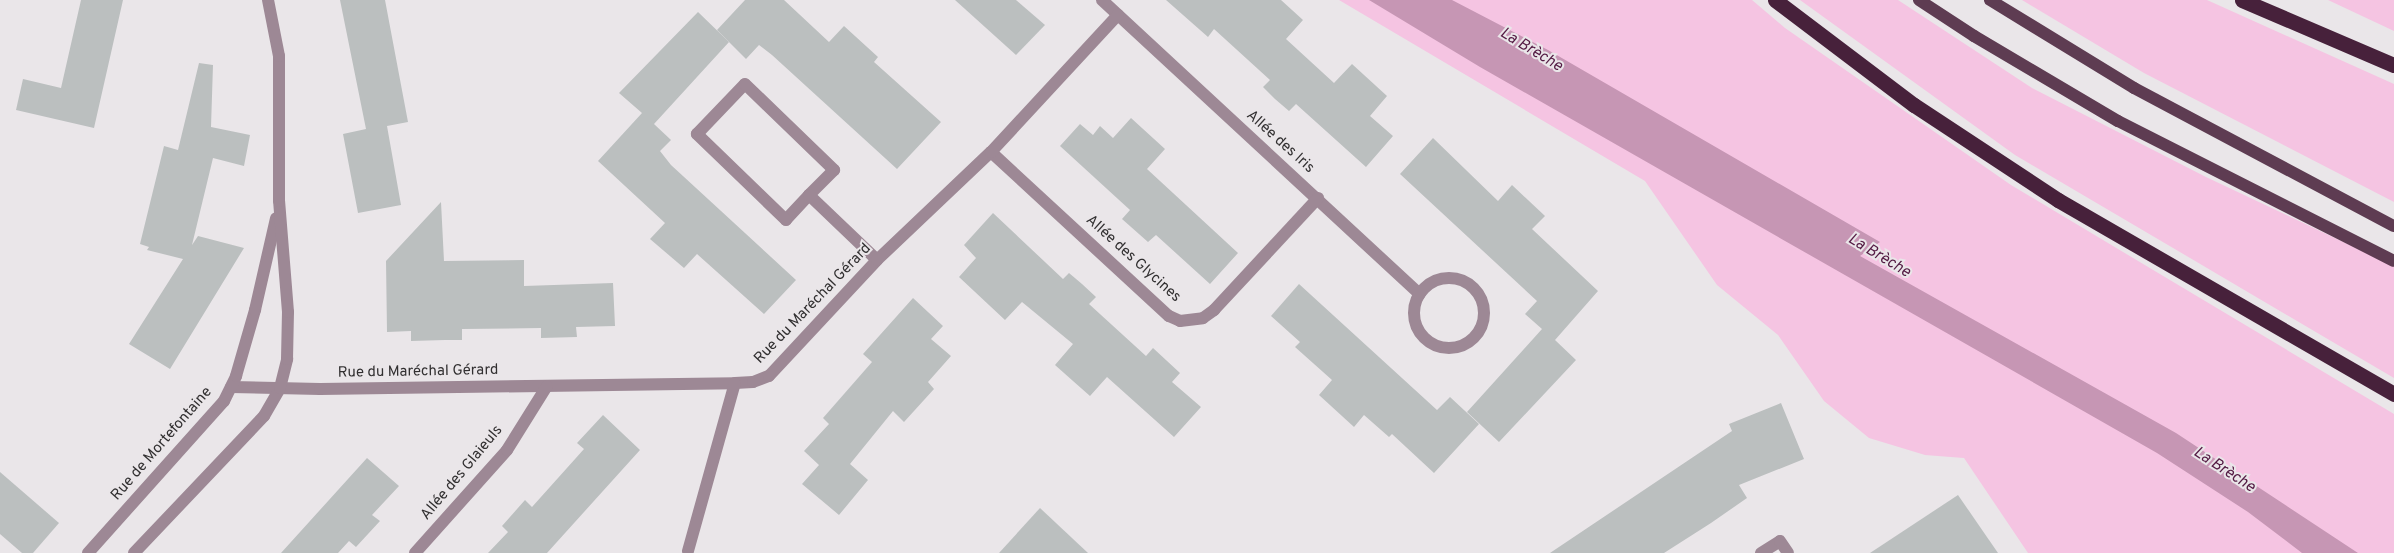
<!DOCTYPE html>
<html>
<head>
<meta charset="utf-8">
<style>
  body { margin:0 }
  #map { position:relative; width:2394px; height:553px; overflow:hidden; background:#eae6e9; font-family:Overpass,sans-serif }
  div>[style] { position:absolute }
  [style*='--x'] { left:calc(var(--x)*1px); top:calc(var(--y)*1px); width:calc(var(--w)*1px); rotate:calc(var(--a)*1deg) }
  .green>* { inset:0; background:#f5c4e2 }
  .water>* { inset:0; background:#c696b4 }
  .building>* { inset:0; background:#bbbfbf }
  .minor>* { height:12px; margin:-6px; padding:0 6px; transform-origin:6px; border-radius:6px; background:#9d8895 }
  .minor>.ring { margin:-6px; padding:0; box-sizing:content-box; background:none; border:12px solid #9d8895; border-radius:50% }
  .major>* { height:12px; margin:-6px; padding:0 6px; transform-origin:6px; border-radius:6px; background:#5e3c52 }
  .highway>* { height:15px; margin:-7.5px; padding:0 7.5px; transform-origin:7.5px; border-radius:7.5px; background:#47213b }
  span { translate:-50% -50%; white-space:nowrap; text-align:center; line-height:1.15; -webkit-text-stroke:4px #eae6e9; paint-order:stroke }
  .street-label { font-size:15px; color:#323031 }
  .water-label { font-size:16px; color:#531a43; font-style:italic }
</style>
</head>
<body>
<div id="map">
  <div class="green">
    <i style="clip-path:polygon(1339px 0,1752px 0,1785px 28px,2011px 185px,2394px 414px,2394px 553px,2028px 553px,1964px 458px,1925px 455px,1869px 438px,1824px 401px,1778px 335px,1717px 285px,1645px 181px)"></i>
    <i style="clip-path:polygon(1800px 0,1898px 0,2032px 88px,2206px 177px,2394px 266px,2394px 378px,2015px 155px)"></i>
    <i style="clip-path:polygon(2022px 0,2207px 0,2394px 84px,2394px 202px,2144px 73px)"></i>
    <i style="clip-path:polygon(2328px 0,2394px 0,2394px 31px)"></i>
  </div>
  <div class="water">
    <i style="clip-path:polygon(1369px 0,1452px 0,1548px 50px,1880px 242px,1860px 256px,2176px 433px,2358px 553px,2302px 553px,2248px 512px,2157px 453px,1480px 67px)"></i>
  </div>
  <div class="building">
    <i style="clip-path:polygon(81px 0,123px 0,94px 128px,16px 110px,23px 79px,61px 88px)"></i>
    <i style="clip-path:polygon(340px 0,385px 0,408px 122px,387px 126px,401px 205px,358px 213px,343px 134px,366px 129px)"></i>
    <i style="clip-path:polygon(745px 0,784px 0,829px 42px,844px 26px,878px 57px,874px 62px,941px 122px,897px 169px,772px 55px,759px 45px,746px 59px,717px 30px)"></i>
    <i style="clip-path:polygon(955px 0,1016px 0,1045px 25px,1016px 55px)"></i>
    <i style="clip-path:polygon(1166px 0,1281px 0,1303px 20px,1286px 39px,1334px 83px,1352px 64px,1387px 96px,1370px 116px,1393px 136px,1366px 167px,1296px 104px,1289px 111px,1275px 99px,1263px 87px,1270px 80px,1214px 29px,1208px 37px)"></i>
    <i style="clip-path:polygon(698px 12px,729px 42px,654px 124px,671px 140px,660px 151px,671px 165px,796px 280px,764px 314px,697px 254px,684px 268px,650px 239px,665px 223px,598px 161px,642px 113px,619px 93px)"></i>
    <i style="clip-path:polygon(199px 63px,213px 65px,211px 127px,250px 135px,244px 166px,213px 158px,192px 245px,198px 236px,244px 248px,170px 369px,129px 344px,183px 259px,147px 250px,149px 247px,140px 244px,164px 146px,178px 150px)"></i>
    <i style="clip-path:polygon(1131px 118px,1165px 149px,1147px 169px,1238px 253px,1210px 284px,1156px 235px,1148px 242px,1122px 219px,1130px 210px,1060px 146px,1080px 124px,1093px 135px,1100px 126px,1113px 138px)"></i>
    <i style="clip-path:polygon(1433px 138px,1498px 201px,1512px 185px,1528px 200px,1545px 216px,1532px 229px,1598px 291px,1555px 340px,1576px 360px,1499px 442px,1467px 412px,1542px 329px,1525px 314px,1537px 301px,1400px 174px)"></i>
    <i style="clip-path:polygon(441px 202px,444px 261px,524px 260px,524px 286px,613px 283px,615px 326px,576px 327px,577px 337px,541px 338px,541px 328px,462px 329px,462px 340px,445px 340px,411px 341px,411px 331px,387px 332px,386px 261px)"></i>
    <i style="clip-path:polygon(993px 213px,1063px 279px,1069px 273px,1082px 284px,1096px 297px,1089px 304px,1146px 356px,1153px 348px,1180px 373px,1172px 382px,1201px 407px,1174px 437px,1107px 377px,1090px 396px,1073px 381px,1055px 365px,1073px 344px,1022px 302px,1005px 320px,959px 277px,976px 258px,964px 245px)"></i>
    <i style="clip-path:polygon(1299px 284px,1437px 410px,1450px 397px,1479px 424px,1434px 473px,1392px 434px,1389px 437px,1364px 415px,1354px 427px,1319px 395px,1332px 380px,1295px 347px,1300px 342px,1271px 316px)"></i>
    <i style="clip-path:polygon(913px 298px,943px 326px,931px 339px,951px 356px,928px 382px,934px 389px,904px 422px,893px 411px,850px 464px,868px 480px,839px 515px,802px 484px,819px 465px,804px 451px,829px 424px,823px 418px,872px 362px,863px 354px)"></i>
    <i style="clip-path:polygon(1781px 403px,1804px 459px,1739px 485px,1747px 498px,1711px 523px,1664px 553px,1550px 553px,1732px 431px,1729px 424px)"></i>
    <i style="clip-path:polygon(603px 415px,640px 450px,547px 553px,488px 553px,508px 532px,502px 526px,525px 500px,532px 507px,584px 449px,577px 443px)"></i>
    <i style="clip-path:polygon(367px 458px,399px 486px,372px 515px,380px 521px,356px 547px,349px 541px,338px 553px,281px 553px)"></i>
    <i style="clip-path:polygon(0 472px,59px 523px,33px 553px,22px 553px,0 534px)"></i>
    <i style="clip-path:polygon(1958px 495px,1998px 553px,1870px 553px)"></i>
    <i style="clip-path:polygon(1040px 508px,1088px 553px,999px 553px)"></i>
  </div>
  <div class="minor">
    <i style="--x:1102;--y:0;--w:433;--a:42.8"></i>
    <i style="--x:991;--y:152;--w:242;--a:42.7"></i>
    <i style="--x:1169;--y:316;--w:12;--a:24"></i>
    <i style="--x:1180;--y:321;--w:23;--a:-7"></i>
    <i style="--x:1203;--y:318;--w:14;--a:-36"></i>
    <i style="--x:1214;--y:310;--w:153;--a:-47.1"></i>
    <i style="--x:809;--y:195;--w:34;--a:133"></i>
    <i style="--x:786;--y:220;--w:124;--a:-136"></i>
    <i style="--x:697;--y:134;--w:69;--a:-46.2"></i>
    <i style="--x:745;--y:84;--w:124;--a:44"></i>
    <i style="--x:834;--y:170;--w:35;--a:135"></i>
    <i style="--x:809;--y:195;--w:94;--a:43.7"></i>
    <i class="ring" style="left:1414px;top:278px;width:58px;height:58px"></i>
    <i style="--x:231;--y:387;--w:89;--a:1.3"></i>
    <i style="--x:320;--y:389;--w:415;--a:-0.8"></i>
    <i style="--x:735;--y:383;--w:18;--a:-3"></i>
    <i style="--x:753;--y:382;--w:17;--a:-21"></i>
    <i style="--x:769;--y:376;--w:158;--a:-47"></i>
    <i style="--x:877;--y:260;--w:157;--a:-43.5"></i>
    <i style="--x:991;--y:152;--w:187;--a:-47.2"></i>
    <i style="--x:688;--y:551;--w:174;--a:-74.4"></i>
    <i style="--x:88;--y:553;--w:204;--a:-48.2"></i>
    <i style="--x:224;--y:401;--w:28;--a:-64"></i>
    <i style="--x:236;--y:376;--w:69;--a:-73.9"></i>
    <i style="--x:255;--y:310;--w:94;--a:-77.1"></i>
    <i style="--x:134;--y:553;--w:189;--a:-46.5"></i>
    <i style="--x:264;--y:416;--w:32;--a:-60"></i>
    <i style="--x:280;--y:388;--w:30;--a:-76"></i>
    <i style="--x:287;--y:359;--w:47;--a:-88.8"></i>
    <i style="--x:288;--y:312;--w:111;--a:-94.6"></i>
    <i style="--x:279;--y:201;--w:145;--a:-90"></i>
    <i style="--x:279;--y:56;--w:57;--a:-101.1"></i>
    <i style="--x:415;--y:553;--w:138;--a:-48.2"></i>
    <i style="--x:507;--y:450;--w:75;--a:-58"></i>
    <i style="--x:1761;--y:553;--w:22;--a:-32"></i>
    <i style="--x:1780;--y:541;--w:14;--a:56"></i>
  </div>
  <div class="major">
    <i style="--x:1919;--y:0;--w:66;--a:33.2"></i>
    <i style="--x:1974;--y:36;--w:167;--a:30.6"></i>
    <i style="--x:2118;--y:121;--w:309;--a:26.9"></i>
    <i style="--x:1990;--y:0;--w:169;--a:31.4"></i>
    <i style="--x:2134;--y:88;--w:294;--a:28"></i>
  </div>
  <div class="highway">
    <i style="--x:1775;--y:0;--w:174;--a:37.1"></i>
    <i style="--x:1914;--y:105;--w:173;--a:33.4"></i>
    <i style="--x:2058;--y:200;--w:388;--a:30"></i>
    <i style="--x:2242;--y:0;--w:165;--a:23.2"></i>
  </div>
  <div class="street-label">
    <span style="left:1280px;top:142px;rotate:42deg">Allée des Iris</span>
    <span style="left:1133px;top:259px;rotate:42deg">Allée des Glycines</span>
    <span style="left:813px;top:304px;rotate:-46deg">Rue du Maréchal Gérard</span>
    <span style="left:418px;top:372px;rotate:-1deg">Rue du Maréchal Gérard</span>
    <span style="left:162px;top:444px;rotate:-49deg">Rue de Mortefontaine</span>
    <span style="left:462px;top:473px;rotate:-50deg">Allée des Glaieuls</span>
  </div>
  <div class="water-label">
    <span style="left:1531px;top:50px;rotate:31deg">La Brèche</span>
    <span style="left:1879px;top:256px;rotate:31deg">La Brèche</span>
    <span style="left:2224px;top:470px;rotate:33deg">La Brèche</span>
  </div>
</div>
</body>
</html>
